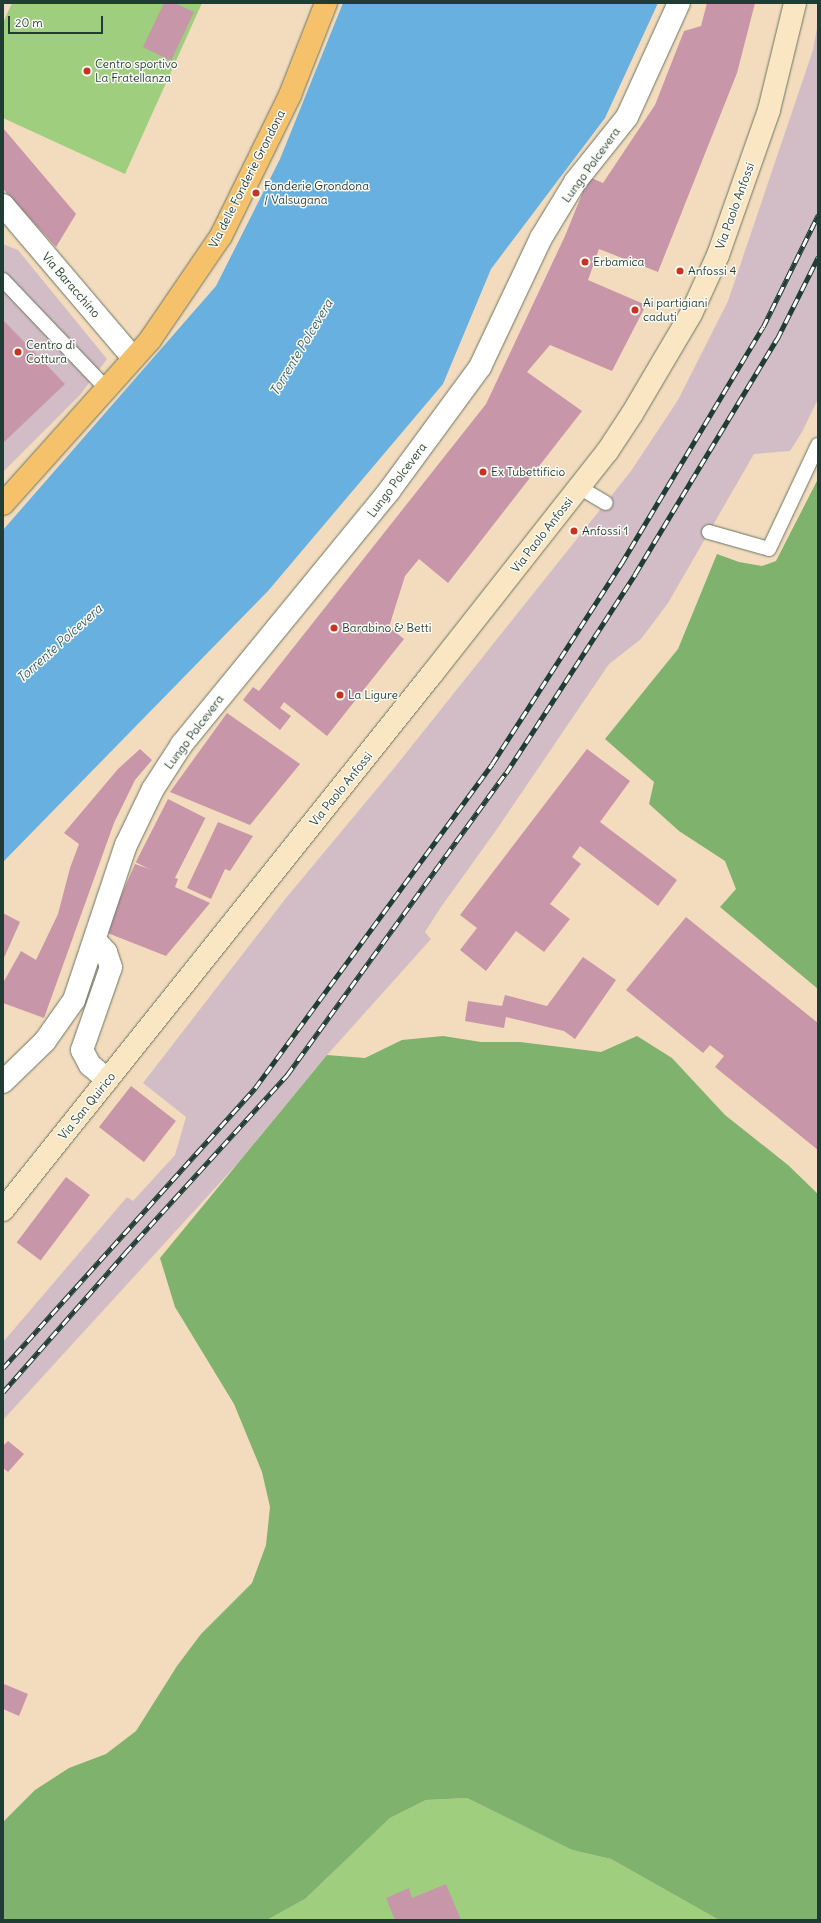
<!DOCTYPE html>
<html>
<head>
<meta charset="utf-8">
<style>
  body { margin:0 }
  #map { position:relative; width:821px; height:1923px; overflow:hidden; background:#f3dcbd; font-family:Delius,sans-serif }
  div>[style] { position:absolute }
  [style*='--x'] { left:calc(var(--x)*1px); top:calc(var(--y)*1px); width:calc(var(--w)*1px); rotate:calc(var(--a)*1deg) }
  .industrial>* { inset:0; background:#d2bdc6 }
  .green>* { inset:0; background:#9fcf7e }
  .forest>* { inset:0; background:#7fb26d }
  .water>* { inset:0; background:#68b0e0 }
  .building>* { inset:0; background:#c796a8; transform-origin:0 0 }
  .roads { filter:drop-shadow(0 0 1px #697564) drop-shadow(0 0 1px #697564) }
  .lane>* { height:14px; margin:-7px; padding:0 7px; transform-origin:7px; border-radius:7px; background:#fff }
  .street>* { height:22px; margin:-11px; padding:0 11px; transform-origin:11px; border-radius:11px; background:#fff }
  .secondary>* { height:22px; margin:-11px; padding:0 11px; transform-origin:11px; border-radius:11px; background:#fbe6c4 }
  .primary>* { height:22px; margin:-11px; padding:0 11px; transform-origin:11px; border-radius:11px; background:#f5c16b }
  .rail>* { height:4.5px; margin-top:-2.25px; transform-origin:0; background:repeating-linear-gradient(90deg,#fdfcf7 0 9px,#1f3d34 0 18px); box-sizing:border-box; border-block:1px solid #1f3d34 }
  .dots>* { width:11px; height:11px; translate:-50% -50%; box-sizing:border-box; border:2px solid #fdfcf7; border-radius:50% }
  span { translate:-50% -50%; white-space:nowrap; text-align:center; line-height:1.15; -webkit-text-stroke:3px #fdfcf7; paint-order:stroke }
  .poi-label { font-size:12px; color:#1f3d34 }
  .left { translate:0 -50%; text-align:left }
  .street-label { font-size:12px; color:#1f3d34 }
  .water-label { font-size:13px; color:#356068; font-style:italic }
  .frame { position:absolute; inset:0; border:4px solid #1f3d34; pointer-events:none }
  .scale { position:absolute; left:8px; top:16px; width:95px; height:18px; box-sizing:border-box; border:2px solid #1f3d34; border-top:0; padding-left:5px; font-size:12px; line-height:14px; white-space:nowrap; color:#1f3d34; -webkit-text-stroke:3px #fdfcf7; paint-order:stroke }
</style>
</head>
<body>
<div id="map">
  <div class="industrial">
    <i style="clip-path:polygon(818px 22px,818px 399px,802px 432px,790px 451px,754px 454px,668px 603px,641px 639px,609px 664px,497px 829px,441px 907px,425px 932px,431px 939px,327px 1055px,238px 1163px,3px 1420px,3px 1342px,127px 1197px,133px 1201px,175px 1155px,186px 1117px,143px 1083px,286px 898px,395px 767px,631px 471px,678px 400px,728px 301px,813px 50px)"></i>
    <i style="clip-path:polygon(3px 244px,18px 250px,107px 359px,80px 395px,3px 472px)"></i>
  </div>
  <div class="green">
    <i style="clip-path:polygon(12px 3px,202px 3px,125px 174px,3px 118px,3px 23px)"></i>
    <i style="clip-path:polygon(467px 1798px,572px 1850px,611px 1859px,719px 1920px,267px 1920px,305px 1899px,390px 1818px,426px 1800px)"></i>
  </div>
  <div class="forest">
    <i style="clip-path:polygon(818px 479px,818px 989px,720px 907px,736px 889px,725px 861px,679px 831px,649px 804px,654px 782px,605px 739px,678px 649px,717px 554px,739px 562px,762px 566px,776px 561px)"></i>
    <i style="clip-path:polygon(443px 1036px,481px 1042px,520px 1042px,601px 1052px,637px 1036px,672px 1058px,725px 1115px,788px 1165px,818px 1194px,818px 1920px,719px 1920px,611px 1859px,572px 1850px,467px 1798px,426px 1800px,390px 1818px,305px 1899px,267px 1920px,3px 1920px,3px 1822px,35px 1790px,69px 1768px,106px 1754px,136px 1731px,177px 1666px,201px 1634px,252px 1583px,266px 1545px,270px 1507px,262px 1472px,234px 1404px,175px 1307px,160px 1258px,327px 1055px,365px 1058px,402px 1040px)"></i>
  </div>
  <div class="water">
    <i style="clip-path:polygon(343px 3px,658px 3px,605px 118px,491px 269px,443px 384px,268px 591px,3px 862px,3px 530px,216px 286px,280px 159px)"></i>
  </div>
  <div class="building">
    <i style="clip-path:polygon(164px 3px,175px 3px,194px 12px,171px 61px,143px 47px)"></i>
    <i style="clip-path:polygon(707px 3px,755px 3px,737px 73px,658px 272px,599px 249px,588px 280px,646px 305px,612px 371px,550px 345px,527px 372px,582px 411px,448px 583px,419px 559px,405px 576px,389px 627px,404px 639px,327px 736px,284px 702px,280px 708px,291px 716px,280px 730px,243px 700px,253px 687px,259px 691px,486px 404px,565px 236px,589px 177px,603px 183px,655px 105px,684px 31px,701px 26px)"></i>
    <i style="clip-path:polygon(3px 128px,76px 214px,56px 247px,3px 189px)"></i>
    <i style="clip-path:polygon(3px 320px,65px 384px,3px 443px)"></i>
    <i style="clip-path:polygon(227px 713px,300px 764px,250px 825px,170px 792px)"></i>
    <i style="clip-path:polygon(140px 749px,152px 760px,135px 780px,114px 823px,44px 1018px,3px 1003px,3px 983px,21px 951px,36px 960px,58px 914px,70px 868px,79px 844px,64px 833px,118px 769px)"></i>
    <i style="clip-path:polygon(587px 749px,630px 781px,600px 822px,677px 880px,658px 906px,580px 846px,572px 857px,581px 864px,550px 904px,570px 919px,544px 952px,516px 931px,486px 971px,460px 950px,477px 928px,460px 915px)"></i>
    <i style="left:168px;top:799px;width:42px;height:71px;rotate:27deg"></i>
    <i style="clip-path:polygon(218px 822px,253px 836px,230px 871px,225px 869px,211px 899px,187px 888px)"></i>
    <i style="clip-path:polygon(135px 864px,178px 879px,175px 887px,210px 903px,166px 956px,105px 932px)"></i>
    <i style="clip-path:polygon(3px 913px,20px 922px,3px 960px)"></i>
    <i style="clip-path:polygon(686px 917px,818px 1023px,818px 1150px,715px 1067px,724px 1056px,710px 1045px,703px 1053px,626px 990px)"></i>
    <i style="clip-path:polygon(583px 957px,616px 980px,575px 1039px,564px 1031px,506px 1017px,504px 1028px,465px 1021px,468px 1001px,502px 1006px,505px 995px,547px 1006px)"></i>
    <i style="left:131px;top:1086px;width:57px;height:52px;rotate:38deg"></i>
    <i style="left:66px;top:1177px;width:30px;height:82px;rotate:37deg"></i>
    <i style="clip-path:polygon(8px 1441px,24px 1454px,8px 1472px,3px 1468px,3px 1446px)"></i>
    <i style="clip-path:polygon(4px 1684px,28px 1694px,19px 1716px,3px 1709px)"></i>
    <i style="clip-path:polygon(446px 1884px,461px 1920px,395px 1920px,386px 1898px,409px 1888px,412px 1898px)"></i>
  </div>
  <div class="roads">
    <div class="lane">
      <i style="--x:3;--y:280;--w:149;--a:46.4"></i>
      <i style="--x:579;--y:487;--w:31;--a:31"></i>
      <i style="--x:709;--y:532;--w:62;--a:15.8"></i>
      <i style="--x:769;--y:549;--w:115;--a:-64.8"></i>
    </div>
    <div class="street">
      <i style="--x:3;--y:205;--w:201;--a:49.6"></i>
      <i style="--x:96;--y:941;--w:15;--a:48"></i>
      <i style="--x:106;--y:952;--w:16;--a:72"></i>
      <i style="--x:111;--y:967;--w:88;--a:109.3"></i>
      <i style="--x:82;--y:1050;--w:17;--a:62"></i>
      <i style="--x:90;--y:1065;--w:23;--a:40"></i>
      <i style="--x:3;--y:1082;--w:59;--a:-44.3"></i>
      <i style="--x:45;--y:1041;--w:50;--a:-54.7"></i>
      <i style="--x:74;--y:1000;--w:163;--a:-71.5"></i>
      <i style="--x:126;--y:845;--w:62;--a:-64.3"></i>
      <i style="--x:153;--y:789;--w:54;--a:-57.2"></i>
      <i style="--x:182;--y:744;--w:327;--a:-50.7"></i>
      <i style="--x:389;--y:491;--w:154;--a:-53.7"></i>
      <i style="--x:480;--y:367;--w:143;--a:-64.7"></i>
      <i style="--x:541;--y:238;--w:66;--a:-58.7"></i>
      <i style="--x:575;--y:182;--w:83;--a:-51.3"></i>
      <i style="--x:627;--y:117;--w:125;--a:-65.5"></i>
    </div>
    <div class="secondary">
      <i style="--x:3;--y:1210;--w:687;--a:-51.33"></i>
      <i style="--x:432;--y:674;--w:283;--a:-51.8"></i>
      <i style="--x:607;--y:452;--w:45;--a:-56.7"></i>
      <i style="--x:632;--y:414;--w:116;--a:-59.5"></i>
      <i style="--x:691;--y:314;--w:65;--a:-65.4"></i>
      <i style="--x:718;--y:255;--w:154;--a:-70.6"></i>
      <i style="--x:769;--y:110;--w:110;--a:-76.3"></i>
    </div>
    <div class="primary">
      <i style="--x:3;--y:504;--w:220;--a:-48.1"></i>
      <i style="--x:150;--y:340;--w:126;--a:-55.7"></i>
      <i style="--x:221;--y:236;--w:157;--a:-63.9"></i>
      <i style="--x:290;--y:95;--w:99;--a:-68.6"></i>
    </div>
  </div>
  <div class="rail">
    <i style="--x:3;--y:1368;--w:377;--a:-48"></i>
    <i style="--x:255;--y:1088;--w:401;--a:-53.8"></i>
    <i style="--x:492;--y:764;--w:238;--a:-57.2"></i>
    <i style="--x:621;--y:564;--w:276;--a:-59.1"></i>
    <i style="--x:763;--y:327;--w:125;--a:-63.8"></i>
    <i style="--x:3;--y:1392;--w:185;--a:-48.7"></i>
    <i style="--x:125;--y:1253;--w:241;--a:-47.7"></i>
    <i style="--x:287;--y:1075;--w:373;--a:-54.1"></i>
    <i style="--x:506;--y:773;--w:237;--a:-57"></i>
    <i style="--x:635;--y:574;--w:275;--a:-58.9"></i>
    <i style="--x:777;--y:339;--w:92;--a:-63.4"></i>
  </div>
  <div class="dots">
    <i style="left:87px;top:71px;background:#c8321e"></i>
    <i style="left:256px;top:193px;background:#c8321e"></i>
    <i style="left:585px;top:262px;background:#c8321e"></i>
    <i style="left:680px;top:271px;background:#c8321e"></i>
    <i style="left:635px;top:310px;background:#c8321e"></i>
    <i style="left:18px;top:352px;background:#c8321e"></i>
    <i style="left:483px;top:472px;background:#c8321e"></i>
    <i style="left:574px;top:531px;background:#c8321e"></i>
    <i style="left:334px;top:628px;background:#c8321e"></i>
    <i style="left:340px;top:695px;background:#c8321e"></i>
  </div>
  <div class="poi-label">
    <span class="left" style="left:95px;top:71px">Centro sportivo<br>La Fratellanza</span>
    <span class="left" style="left:264px;top:193px">Fonderie Grondona<br>/ Valsugana</span>
    <span class="left" style="left:593px;top:262px">Erbamica</span>
    <span class="left" style="left:688px;top:271px">Anfossi 4</span>
    <span class="left" style="left:643px;top:310px">Ai partigiani<br>caduti</span>
    <span class="left" style="left:26px;top:352px">Centro di<br>Cottura</span>
    <span class="left" style="left:491px;top:472px">Ex Tubettificio</span>
    <span class="left" style="left:582px;top:531px">Anfossi 1</span>
    <span class="left" style="left:342px;top:628px">Barabino &amp; Betti</span>
    <span class="left" style="left:348px;top:695px">La Ligure</span>
  </div>
  <div class="street-label">
    <span style="left:591px;top:165px;rotate:-54deg">Lungo Polcevera</span>
    <span style="left:247px;top:179px;rotate:-63deg">Via delle Fonderie Grondona</span>
    <span style="left:735px;top:206px;rotate:-70deg">Via Paolo Anfossi</span>
    <span style="left:71px;top:285px;rotate:49deg">Via Baracchino</span>
    <span style="left:397px;top:480px;rotate:-53deg">Lungo Polcevera</span>
    <span style="left:542px;top:535px;rotate:-52deg">Via Paolo Anfossi</span>
    <span style="left:194px;top:732px;rotate:-53deg">Lungo Polcevera</span>
    <span style="left:341px;top:789px;rotate:-51deg">Via Paolo Anfossi</span>
    <span style="left:87px;top:1106px;rotate:-51deg">Via San Quirico</span>
  </div>
  <div class="water-label">
    <span style="left:302px;top:348px;rotate:-59deg">Torrente Polcevera</span>
    <span style="left:60px;top:644px;rotate:-42deg">Torrente Polcevera</span>
  </div>
  <div class="frame"></div>
  <div class="scale">20 m</div>
</div>
</body>
</html>
